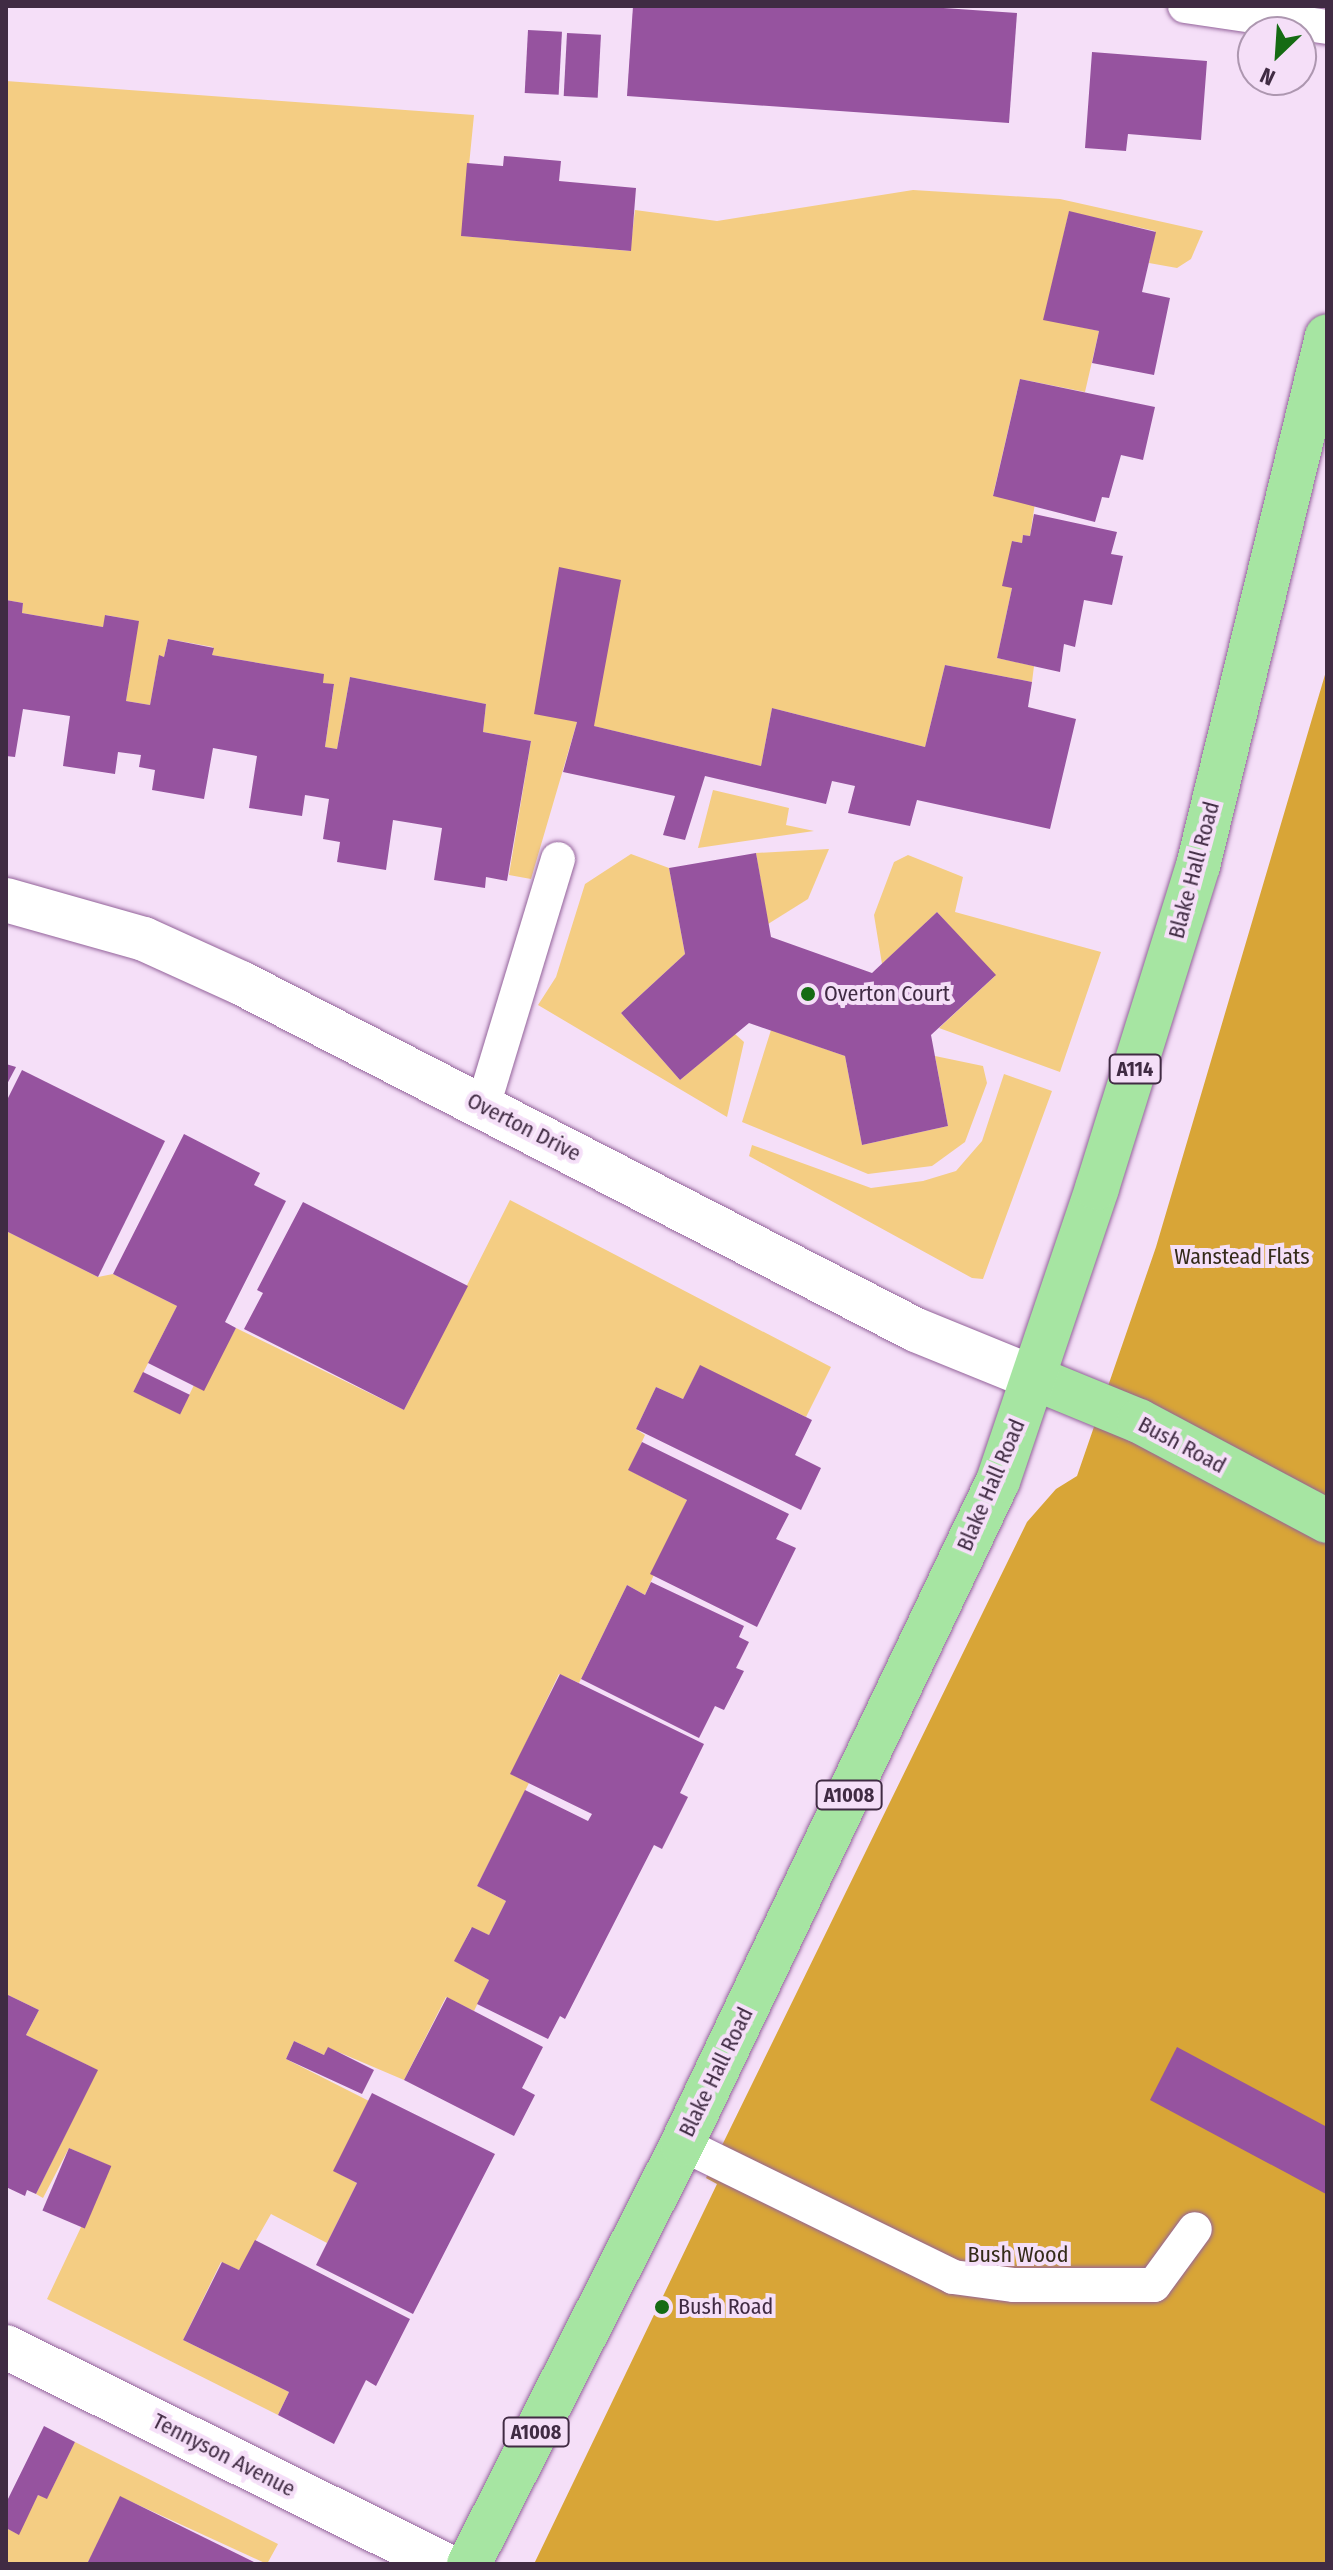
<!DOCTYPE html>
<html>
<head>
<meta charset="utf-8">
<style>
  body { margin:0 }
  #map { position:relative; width:1333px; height:2570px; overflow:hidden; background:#f5dff8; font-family:"Fira Sans Condensed",sans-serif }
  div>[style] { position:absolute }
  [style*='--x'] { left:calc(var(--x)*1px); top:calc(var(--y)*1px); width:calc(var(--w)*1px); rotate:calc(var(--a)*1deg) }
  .green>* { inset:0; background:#f4cd83 }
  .forest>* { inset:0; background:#d8a537 }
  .building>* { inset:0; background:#96539f; transform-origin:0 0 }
  .roads { filter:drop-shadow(0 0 2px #93639a) drop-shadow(0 0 2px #93639a) }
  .service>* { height:34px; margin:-17px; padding:0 17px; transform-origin:17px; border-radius:17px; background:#fff }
  .minor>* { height:44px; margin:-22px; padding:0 22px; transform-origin:22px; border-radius:22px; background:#fff }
  .primary>* { height:44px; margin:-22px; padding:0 22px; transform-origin:22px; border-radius:22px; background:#a6e5a2 }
  .dots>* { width:22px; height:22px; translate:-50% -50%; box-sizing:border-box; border:4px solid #f5dff8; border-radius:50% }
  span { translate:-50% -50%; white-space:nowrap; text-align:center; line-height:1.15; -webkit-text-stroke:8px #f5dff8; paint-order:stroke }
  .shield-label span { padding:2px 6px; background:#f5dff8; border:2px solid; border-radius:6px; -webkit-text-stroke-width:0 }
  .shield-label { font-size:20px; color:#402b43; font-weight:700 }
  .street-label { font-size:22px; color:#402b43 }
  .poi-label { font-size:22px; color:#402b43 }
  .left { translate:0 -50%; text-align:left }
  .park-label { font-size:22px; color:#342b19 }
  .frame { position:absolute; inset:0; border:8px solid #402b43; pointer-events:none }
  .north { position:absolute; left:1237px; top:16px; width:80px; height:80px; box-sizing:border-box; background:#f5dff8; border:2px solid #ad97b0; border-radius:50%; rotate:205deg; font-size:22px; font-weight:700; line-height:32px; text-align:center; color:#402b43 }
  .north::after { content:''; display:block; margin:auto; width:28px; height:36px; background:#156b13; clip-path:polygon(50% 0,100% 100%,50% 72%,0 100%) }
</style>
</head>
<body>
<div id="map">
  <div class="green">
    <i style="clip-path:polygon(6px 81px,474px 115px,462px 236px,630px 251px,635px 210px,717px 221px,913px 190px,1060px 199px,1203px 231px,1191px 259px,1177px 268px,1149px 263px,1155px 231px,1069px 212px,1044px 319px,1099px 331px,1085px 392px,1020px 379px,993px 495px,1035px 503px,1030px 536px,1023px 535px,1022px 543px,1012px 541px,1012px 588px,997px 658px,1034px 666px,1032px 682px,945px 665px,925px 747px,772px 708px,761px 766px,577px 722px,531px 879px,509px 875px,531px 741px,483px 732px,486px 704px,350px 677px,337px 749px,325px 747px,334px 685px,323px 683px,323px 674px,212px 655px,213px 647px,168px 639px,164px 657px,159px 656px,150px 705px,126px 701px,138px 621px,106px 615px,103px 627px,22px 613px,23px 603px,6px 600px)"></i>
    <i style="clip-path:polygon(713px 790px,789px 808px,786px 825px,814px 831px,698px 848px)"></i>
    <i style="clip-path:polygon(829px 849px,808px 899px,768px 924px,756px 853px)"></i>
    <i style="clip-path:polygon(631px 854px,669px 868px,685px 954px,621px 1013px,680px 1080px,735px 1034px,744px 1042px,727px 1117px,538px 1005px,556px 977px,585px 884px)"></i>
    <i style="clip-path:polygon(908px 855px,963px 877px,955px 912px,1101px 952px,1060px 1072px,939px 1028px,995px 976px,937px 912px,882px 964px,874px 915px,894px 862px)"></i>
    <i style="clip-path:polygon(771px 1030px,845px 1056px,862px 1145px,948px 1126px,935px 1056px,983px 1066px,987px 1083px,965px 1142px,932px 1166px,868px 1174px,742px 1122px)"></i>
    <i style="clip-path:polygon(1004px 1074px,1052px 1091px,983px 1279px,972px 1278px,749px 1156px,752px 1145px,871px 1188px,923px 1181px,956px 1171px,982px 1141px)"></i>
    <i style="clip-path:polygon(510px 1200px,831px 1367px,806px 1417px,700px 1366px,683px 1399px,656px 1387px,636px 1429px,645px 1435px,629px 1470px,687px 1500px,645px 1595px,627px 1585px,579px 1683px,559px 1674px,511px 1774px,529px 1783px,477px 1886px,506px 1901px,489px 1935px,471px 1928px,455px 1961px,489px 1980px,474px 2011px,446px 1997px,404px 2080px,329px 2048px,324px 2055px,294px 2041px,286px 2059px,369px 2101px,334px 2171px,357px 2183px,327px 2243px,271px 2214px,239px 2270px,221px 2262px,183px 2340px,289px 2392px,278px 2415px,47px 2299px,110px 2166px,69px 2148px,43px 2198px,36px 2194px,97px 2070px,26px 2035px,39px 2010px,6px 1994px,6px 1231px,98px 1277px,113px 1274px,177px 1306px,134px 1391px,180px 1414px,194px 1385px,202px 1388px,236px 1328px,404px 1410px)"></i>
    <i style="clip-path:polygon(75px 2442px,278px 2544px,267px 2564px,121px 2497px,87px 2564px,6px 2564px,6px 2528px,18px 2534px,38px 2495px,47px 2498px)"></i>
  </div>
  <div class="forest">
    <i style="clip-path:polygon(1327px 668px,1327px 2564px,534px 2564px,717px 2184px,706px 2178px,1027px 1522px,1056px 1489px,1077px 1476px,1156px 1247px)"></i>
  </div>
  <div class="building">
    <i style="clip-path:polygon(633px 6px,914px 6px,1017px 13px,1009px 123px,627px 96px)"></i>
    <i style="left:528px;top:30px;width:34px;height:63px;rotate:3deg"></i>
    <i style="left:567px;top:33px;width:34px;height:63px;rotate:3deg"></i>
    <i style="clip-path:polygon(1092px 52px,1207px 61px,1201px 140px,1128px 134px,1126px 151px,1085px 148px)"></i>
    <i style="clip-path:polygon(504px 156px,561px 161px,559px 181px,636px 188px,631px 251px,461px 236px,467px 163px,503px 166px)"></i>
    <i style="clip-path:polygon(1069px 211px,1156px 232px,1142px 292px,1170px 298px,1154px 375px,1092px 363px,1099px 331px,1043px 320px)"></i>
    <i style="clip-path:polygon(1020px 379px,1155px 407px,1143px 460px,1121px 455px,1109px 498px,1102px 497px,1095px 522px,993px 496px)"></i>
    <i style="clip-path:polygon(1034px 514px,1117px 532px,1111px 554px,1123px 556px,1112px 605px,1084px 600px,1075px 647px,1064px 644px,1060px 672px,997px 658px,1012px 588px,1002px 586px,1012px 541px,1022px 543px,1023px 535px,1030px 536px)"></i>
    <i style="clip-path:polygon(559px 567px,621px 580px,594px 726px,761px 766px,772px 708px,925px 747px,945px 665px,1032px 682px,1028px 707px,1076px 719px,1050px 829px,917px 800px,910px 826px,848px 813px,855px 786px,832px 781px,826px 804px,705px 776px,685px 840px,663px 835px,675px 796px,563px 772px,577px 722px,534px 714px)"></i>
    <i style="clip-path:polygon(6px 600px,23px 603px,22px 613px,103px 627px,105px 615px,139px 621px,126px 701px,150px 705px,159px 655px,164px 657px,168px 639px,214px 648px,212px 655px,324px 674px,323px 683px,334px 684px,325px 747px,337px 749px,350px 677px,486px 704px,483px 732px,531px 741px,507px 881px,486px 877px,485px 888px,434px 880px,442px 828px,393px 820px,386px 870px,337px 862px,340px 842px,323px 839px,329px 799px,305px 795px,302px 816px,249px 808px,257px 756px,213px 748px,204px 799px,152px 790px,155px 770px,139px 767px,141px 755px,118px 752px,115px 774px,63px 766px,70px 716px,23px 709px,15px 757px,6px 756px)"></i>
    <i style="clip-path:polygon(756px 853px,771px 937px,872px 973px,937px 912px,996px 975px,931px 1035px,948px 1126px,862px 1145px,845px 1056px,749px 1023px,680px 1080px,621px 1013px,685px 954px,669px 868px)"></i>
    <i style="clip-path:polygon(6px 1064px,16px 1067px,6px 1086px)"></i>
    <i style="clip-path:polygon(22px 1070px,165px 1141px,98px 1277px,6px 1231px,6px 1102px)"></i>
    <i style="clip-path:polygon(184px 1134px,260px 1173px,254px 1185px,286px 1201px,225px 1322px,236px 1328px,204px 1391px,148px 1363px,177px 1306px,113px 1274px)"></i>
    <i style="clip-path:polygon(303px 1202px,468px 1286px,404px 1410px,244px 1329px,263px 1293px,257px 1290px)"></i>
    <i style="clip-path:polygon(700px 1365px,812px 1420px,795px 1455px,821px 1468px,801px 1510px,636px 1429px,656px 1387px,683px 1399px)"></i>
    <i style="left:143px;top:1372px;width:52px;height:22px;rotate:26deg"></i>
    <i style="clip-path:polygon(642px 1442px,789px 1514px,776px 1539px,796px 1548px,757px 1627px,650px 1574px,687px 1500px,628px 1470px)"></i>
    <i style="clip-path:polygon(651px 1582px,744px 1626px,739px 1637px,749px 1642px,736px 1668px,744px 1671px,724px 1710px,715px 1706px,699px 1738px,581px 1679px,627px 1585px,645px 1595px)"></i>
    <i style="clip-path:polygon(560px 1674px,704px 1744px,680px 1793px,688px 1797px,662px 1849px,654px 1845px,565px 2019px,560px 2016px,548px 2039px,477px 2004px,489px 1980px,454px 1961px,472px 1927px,489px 1935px,506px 1901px,477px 1886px,525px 1790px,588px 1821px,592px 1814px,510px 1774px)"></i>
    <i style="clip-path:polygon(6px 1994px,39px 2010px,26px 2035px,98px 2070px,36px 2194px,27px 2190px,25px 2196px,6px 2187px)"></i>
    <i style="clip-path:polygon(447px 1997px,543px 2047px,522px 2088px,535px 2095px,514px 2136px,404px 2080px)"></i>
    <i style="clip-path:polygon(294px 2041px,324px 2055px,328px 2047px,374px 2070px,362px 2094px,286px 2059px)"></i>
    <i style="clip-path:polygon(1177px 2047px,1327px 2127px,1326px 2194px,1150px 2100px)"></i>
    <i style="clip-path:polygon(372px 2093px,495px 2154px,413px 2314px,316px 2265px,357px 2183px,333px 2171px)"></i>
    <i style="left:69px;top:2148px;width:46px;height:68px;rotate:23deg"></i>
    <i style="clip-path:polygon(255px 2240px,410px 2319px,376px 2386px,366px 2380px,334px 2444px,278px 2415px,289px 2392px,183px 2340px,222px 2262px,239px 2270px)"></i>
    <i style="clip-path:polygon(44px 2426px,75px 2442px,47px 2499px,38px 2495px,19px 2535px,6px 2528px,6px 2503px)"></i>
    <i style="clip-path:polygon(120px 2496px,258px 2564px,87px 2564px)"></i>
  </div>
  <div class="roads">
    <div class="service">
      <i style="--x:1185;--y:6;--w:144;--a:8.4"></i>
      <i style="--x:483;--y:1106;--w:258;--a:-73.1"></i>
      <i style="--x:682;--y:2144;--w:302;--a:26.1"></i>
      <i style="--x:953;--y:2277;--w:62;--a:7.5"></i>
      <i style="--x:1014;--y:2285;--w:140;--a:0"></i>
      <i style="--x:1154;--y:2285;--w:69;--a:-53.8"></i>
    </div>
    <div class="minor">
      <i style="--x:6;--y:900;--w:143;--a:15.8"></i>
      <i style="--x:144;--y:939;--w:107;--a:24.4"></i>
      <i style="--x:241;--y:983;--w:759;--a:27.21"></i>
      <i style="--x:916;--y:1330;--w:127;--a:22.1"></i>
      <i style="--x:6;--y:2347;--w:488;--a:26.4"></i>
    </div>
    <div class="primary">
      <i style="--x:1034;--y:1378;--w:113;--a:22.3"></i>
      <i style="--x:1139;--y:1421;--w:213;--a:28"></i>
      <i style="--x:469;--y:2564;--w:471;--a:-63.1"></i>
      <i style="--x:682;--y:2144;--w:734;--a:-64.52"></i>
      <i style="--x:998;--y:1481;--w:309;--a:-71.3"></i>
      <i style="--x:1097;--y:1188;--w:337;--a:-72.6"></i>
      <i style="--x:1198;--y:866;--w:545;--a:-76.32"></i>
    </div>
  </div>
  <div class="dots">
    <i style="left:808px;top:994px;background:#156b13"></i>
    <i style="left:662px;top:2307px;background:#156b13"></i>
  </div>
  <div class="shield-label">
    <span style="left:1135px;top:1069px">A114</span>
    <span style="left:849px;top:1795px">A1008</span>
    <span style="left:536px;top:2432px">A1008</span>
  </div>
  <div class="street-label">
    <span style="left:1194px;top:870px;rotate:-75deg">Blake Hall Road</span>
    <span style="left:524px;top:1127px;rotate:27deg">Overton Drive</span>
    <span style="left:1182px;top:1445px;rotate:28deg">Bush Road</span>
    <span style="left:991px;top:1485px;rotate:-67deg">Blake Hall Road</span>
    <span style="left:716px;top:2072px;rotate:-64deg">Blake Hall Road</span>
    <span style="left:224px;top:2455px;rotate:27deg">Tennyson Avenue</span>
  </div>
  <div class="poi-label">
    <span class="left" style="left:824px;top:994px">Overton Court</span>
    <span class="left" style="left:678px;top:2307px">Bush Road</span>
  </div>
  <div class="park-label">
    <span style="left:1242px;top:1257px">Wanstead Flats</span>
    <span style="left:1018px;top:2255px">Bush Wood</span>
  </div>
  <div class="frame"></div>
  <div class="north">N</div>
</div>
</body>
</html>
